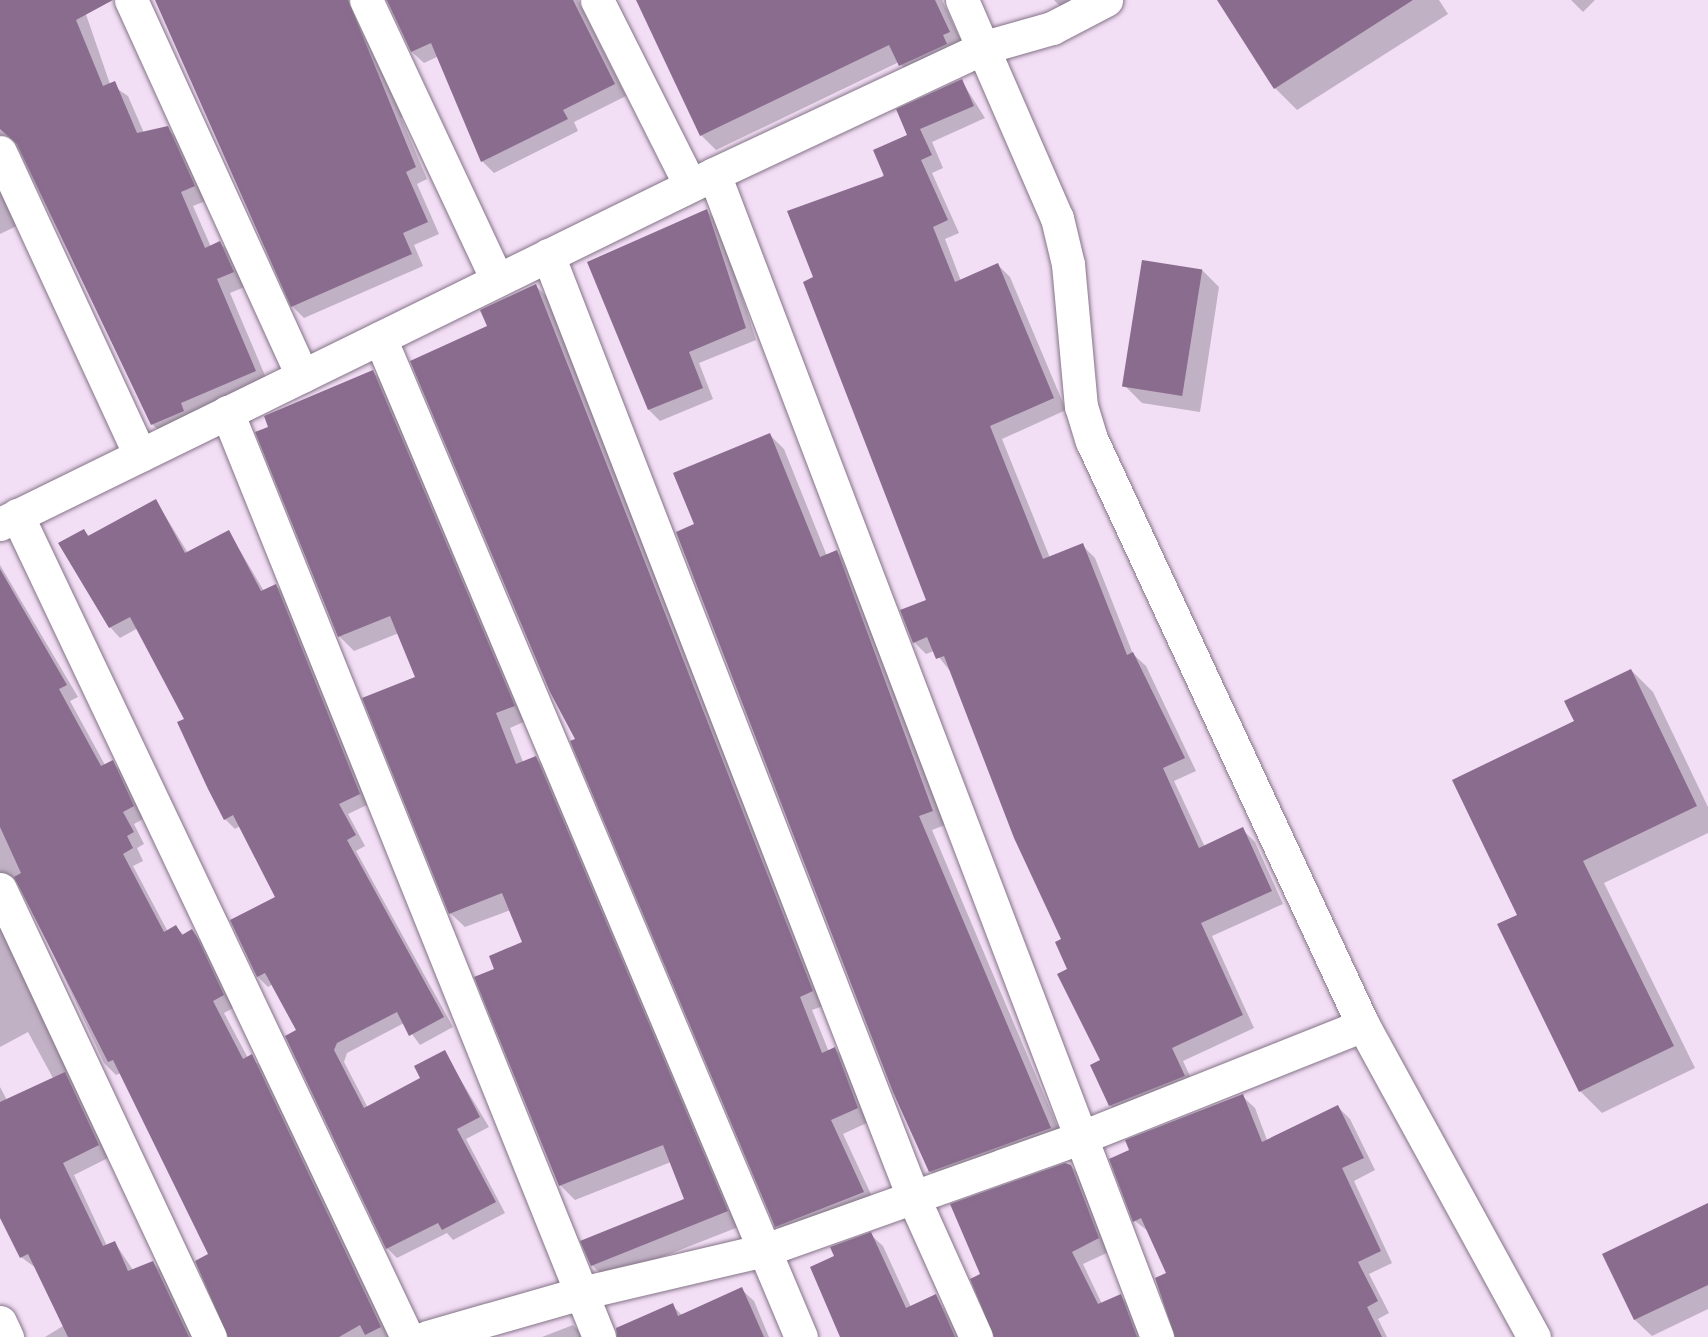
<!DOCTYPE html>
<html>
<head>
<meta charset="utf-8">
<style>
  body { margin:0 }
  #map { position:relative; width:1708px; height:1337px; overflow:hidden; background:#f2def5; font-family:"Fira Sans",sans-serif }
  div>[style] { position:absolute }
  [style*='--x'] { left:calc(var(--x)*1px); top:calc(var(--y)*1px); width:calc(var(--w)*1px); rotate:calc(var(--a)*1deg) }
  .shadow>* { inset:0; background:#0003 }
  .building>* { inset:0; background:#8a6c8f; transform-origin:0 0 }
  .roads { filter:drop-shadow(0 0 2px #847387) drop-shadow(0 0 2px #847387) }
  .minor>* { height:33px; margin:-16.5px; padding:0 16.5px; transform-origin:16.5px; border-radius:16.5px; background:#fff }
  span { translate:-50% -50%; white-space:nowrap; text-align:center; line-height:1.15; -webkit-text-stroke:6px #f2def5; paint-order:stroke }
</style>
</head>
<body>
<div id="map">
  <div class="shadow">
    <i style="clip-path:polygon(0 0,81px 0,110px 84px,128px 96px,144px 133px,167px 128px,181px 142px,208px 200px,193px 206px,211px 247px,220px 243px,234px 257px,247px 286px,230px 293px,269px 385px,166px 438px,152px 424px,18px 149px,6px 148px,0 157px)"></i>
    <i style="clip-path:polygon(159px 0,365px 0,405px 116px,401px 118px,427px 179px,417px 184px,439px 234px,414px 245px,423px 266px,304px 318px,293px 307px)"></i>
    <i style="clip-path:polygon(386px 0,578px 0,626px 96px,574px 122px,578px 131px,494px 173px,482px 161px,439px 56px,424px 63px,412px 52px)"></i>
    <i style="clip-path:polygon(638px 0,942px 0,964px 47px,915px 80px,899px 62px,716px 150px,701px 135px)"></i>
    <i style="clip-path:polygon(1054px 0,1070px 0,1062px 8px)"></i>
    <i style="clip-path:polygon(1218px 0,1439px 0,1448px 14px,1297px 110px,1275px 88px)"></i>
    <i style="clip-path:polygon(1571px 0,1595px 0,1583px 12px)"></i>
    <i style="clip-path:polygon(961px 80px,985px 118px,932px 142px,943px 168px,932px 173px,959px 233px,945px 239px,961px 281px,998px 265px,1010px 277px,1066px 410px,1002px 439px,1050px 558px,1082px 545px,1095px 558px,1133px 654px,1146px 666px,1196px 771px,1174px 781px,1205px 847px,1242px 829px,1255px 842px,1283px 904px,1212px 936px,1254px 1028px,1183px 1061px,1196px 1089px,1123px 1118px,1110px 1105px,1102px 1060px,1063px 939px,950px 671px,934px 651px,926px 654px,914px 642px,928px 601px,815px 278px,909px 136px)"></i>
    <i style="clip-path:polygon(0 179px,19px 225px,0 234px)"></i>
    <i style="clip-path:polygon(707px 211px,718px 222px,756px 340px,699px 363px,713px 399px,660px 421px,649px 410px)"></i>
    <i style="clip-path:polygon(1202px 270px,1219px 287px,1200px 412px,1142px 403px,1125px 386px)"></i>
    <i style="clip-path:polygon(536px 286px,549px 299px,826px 1005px,812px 1010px,829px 1052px,835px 1049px,848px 1062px,871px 1121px,843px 1134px,876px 1205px,789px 1239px,776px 1226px,577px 740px,489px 327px)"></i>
    <i style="clip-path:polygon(373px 372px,387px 386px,528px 720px,510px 728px,523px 762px,535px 757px,550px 772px,741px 1226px,606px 1279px,592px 1265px,686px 1200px,671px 1162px,575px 1200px,560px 1185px,496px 970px,524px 943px,511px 910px,465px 927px,450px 913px,417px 678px,399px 633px,354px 651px,339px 636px)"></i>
    <i style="clip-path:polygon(770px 435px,784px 449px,827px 556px,837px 552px,851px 565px,945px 825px,932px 830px,1064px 1142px,944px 1185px,930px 1171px,696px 525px)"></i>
    <i style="clip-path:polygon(156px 501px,188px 553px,229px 532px,264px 591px,275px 585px,286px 595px,369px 804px,348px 814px,365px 846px,356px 851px,453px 1027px,420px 1045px,404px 1023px,347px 1053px,344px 1062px,368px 1108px,422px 1078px,444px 1052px,489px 1127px,466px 1139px,505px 1213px,453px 1240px,447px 1233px,397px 1258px,387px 1248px,287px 1037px,298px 1031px,273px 984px,268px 987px,258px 977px,232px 921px,277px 897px,240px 826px,235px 829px,225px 819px,186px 720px,138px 628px,120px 638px,110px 627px,84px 531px,89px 536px)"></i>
    <i style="clip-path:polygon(0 565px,78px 697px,70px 701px,105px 765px,112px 762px,124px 774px,145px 818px,134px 824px,144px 844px,137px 848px,143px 861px,133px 866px,168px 932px,176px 927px,184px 935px,191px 931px,203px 943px,235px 1007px,224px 1013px,248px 1058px,263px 1067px,391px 1337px,228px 1337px,210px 1254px,121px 1073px,116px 1075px,104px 1063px,21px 885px,15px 881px,0 888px)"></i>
    <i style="clip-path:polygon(1631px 670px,1653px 692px,1708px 807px,1708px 833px,1604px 883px,1695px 1068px,1602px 1113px,1580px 1091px,1519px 915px)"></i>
    <i style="clip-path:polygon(0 922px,110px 1157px,74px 1175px,107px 1246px,115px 1243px,133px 1270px,152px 1262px,164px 1274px,194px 1337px,45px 1337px,63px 1326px,36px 1268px,21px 1257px,0 1214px,0 1087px,7px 1100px,53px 1078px,28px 1032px,0 1047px)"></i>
    <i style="clip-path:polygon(1242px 1096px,1255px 1108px,1267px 1140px,1337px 1106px,1350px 1119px,1375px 1170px,1354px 1181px,1392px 1263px,1369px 1274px,1389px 1313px,1378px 1319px,1387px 1337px,1176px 1337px,1168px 1273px,1149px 1232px,1135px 1221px)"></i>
    <i style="clip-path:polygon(1071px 1166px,1083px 1179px,1111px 1251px,1083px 1264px,1102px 1304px,1120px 1296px,1132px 1308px,1144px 1337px,995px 1337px,982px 1275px)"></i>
    <i style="clip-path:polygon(1708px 1209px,1708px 1309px,1652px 1336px,1635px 1320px,1604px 1254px)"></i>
    <i style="clip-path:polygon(870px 1234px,883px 1246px,911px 1307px,936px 1296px,961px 1337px,845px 1337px,836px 1256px)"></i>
    <i style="clip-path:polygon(741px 1289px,754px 1301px,769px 1337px,618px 1337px,672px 1305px,683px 1316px)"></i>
    <i style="clip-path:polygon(573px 1325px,585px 1337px,542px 1337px)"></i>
  </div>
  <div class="building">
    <i style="clip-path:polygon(0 0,113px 0,76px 20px,103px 86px,115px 81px,137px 133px,168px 126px,195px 186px,181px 192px,205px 248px,220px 241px,234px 272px,217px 279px,256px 371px,181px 403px,184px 411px,151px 425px,17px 144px,0 129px)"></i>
    <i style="clip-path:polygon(155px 0,348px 0,416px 167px,406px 172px,428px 222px,403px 233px,412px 254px,291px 307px)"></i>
    <i style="clip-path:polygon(387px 0,573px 0,615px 84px,563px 110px,568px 119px,481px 162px,431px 43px,411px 52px)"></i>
    <i style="clip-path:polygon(636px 0,935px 0,950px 32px,943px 35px,947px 44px,899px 66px,889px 45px,700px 136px)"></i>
    <i style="clip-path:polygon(1217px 0,1413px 0,1274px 89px)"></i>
    <i style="clip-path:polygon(962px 79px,974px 106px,920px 129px,932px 155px,921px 160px,948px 220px,933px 227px,955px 282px,998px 263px,1054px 398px,990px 426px,1043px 559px,1083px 543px,1127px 655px,1133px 652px,1185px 758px,1163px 768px,1199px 848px,1243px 827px,1272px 891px,1201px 923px,1243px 1015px,1172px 1048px,1185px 1076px,1109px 1106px,1090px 1065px,1100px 1060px,1057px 974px,1067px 969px,1055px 942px,1061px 939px,1014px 838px,944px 656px,936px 659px,927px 637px,913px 643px,900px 610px,926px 600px,803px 282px,813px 277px,787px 211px,884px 176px,873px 150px,907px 135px,896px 109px)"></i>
    <i style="clip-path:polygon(707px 209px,746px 328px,689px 352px,703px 388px,648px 410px,587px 262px)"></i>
    <i style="left:1142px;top:260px;width:61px;height:128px;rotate:9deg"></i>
    <i style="clip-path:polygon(536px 284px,813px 991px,800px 997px,822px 1053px,835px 1047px,858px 1108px,831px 1120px,864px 1192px,775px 1227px,570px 741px,575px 739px,550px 692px,410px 361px,487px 326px,480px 310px)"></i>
    <i style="clip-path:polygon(373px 370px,515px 706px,496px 713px,516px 764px,536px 756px,728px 1211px,591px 1266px,580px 1241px,684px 1199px,663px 1145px,559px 1186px,474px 977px,494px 969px,489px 956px,522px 942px,502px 893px,449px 914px,362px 698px,415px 677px,390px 616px,338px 637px,255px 432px,268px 427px,264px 416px)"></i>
    <i style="clip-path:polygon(770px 433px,820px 557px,837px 550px,933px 811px,919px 816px,1051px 1128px,929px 1172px,893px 1092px,676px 532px,694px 524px,673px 473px)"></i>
    <i style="clip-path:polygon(156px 499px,185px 553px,229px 530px,261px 591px,276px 584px,360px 794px,339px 804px,356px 835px,347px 840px,444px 1017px,409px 1036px,397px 1012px,337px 1043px,334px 1050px,364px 1108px,420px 1078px,414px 1066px,445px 1050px,480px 1117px,457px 1129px,496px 1202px,442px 1230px,438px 1223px,386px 1249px,285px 1036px,296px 1030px,265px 973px,257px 977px,230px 920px,275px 897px,233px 815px,224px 820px,208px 789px,177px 722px,184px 719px,130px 617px,109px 628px,58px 543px,84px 529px,88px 536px)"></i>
    <i style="clip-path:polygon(0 569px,67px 685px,59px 689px,101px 766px,113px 760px,134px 806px,123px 812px,134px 832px,127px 836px,133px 848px,123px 854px,164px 932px,176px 925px,182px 935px,192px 929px,197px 937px,224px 995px,213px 1001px,243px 1059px,252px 1054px,381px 1327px,365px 1335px,360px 1325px,339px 1337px,228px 1337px,195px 1261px,208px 1254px,113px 1060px,108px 1062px,14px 877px,21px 873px,0 827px)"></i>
    <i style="clip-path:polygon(1631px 669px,1697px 806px,1583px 861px,1674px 1046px,1579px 1092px,1497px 924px,1517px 915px,1452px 780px,1574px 721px,1564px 701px)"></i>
    <i style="clip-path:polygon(65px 1072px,99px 1145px,63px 1163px,103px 1246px,115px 1241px,128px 1271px,153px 1261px,189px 1337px,68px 1337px,28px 1254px,20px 1258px,0 1218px,0 1102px)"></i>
    <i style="clip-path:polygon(1243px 1094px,1262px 1142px,1338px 1105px,1364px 1158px,1342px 1168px,1381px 1251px,1358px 1262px,1378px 1301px,1367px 1307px,1382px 1337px,1175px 1337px,1155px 1278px,1166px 1273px,1141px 1218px,1133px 1222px,1109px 1159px,1129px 1150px,1125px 1140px)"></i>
    <i style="clip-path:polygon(1065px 1163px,1071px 1165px,1099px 1238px,1072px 1252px,1098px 1304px,1121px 1294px,1137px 1337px,994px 1337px,970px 1279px,980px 1274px,950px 1204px)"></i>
    <i style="clip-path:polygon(1708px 1203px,1708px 1285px,1634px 1320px,1602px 1254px)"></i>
    <i style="clip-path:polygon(871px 1232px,906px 1308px,936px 1294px,955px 1337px,840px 1337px,810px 1267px,834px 1256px,830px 1247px)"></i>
    <i style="clip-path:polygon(742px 1287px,764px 1337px,617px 1337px,616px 1328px,673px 1303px,678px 1316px)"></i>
  </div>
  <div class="roads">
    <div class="minor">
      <i style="--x:131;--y:0;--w:413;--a:65.5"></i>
      <i style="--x:366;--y:0;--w:309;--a:64.9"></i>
      <i style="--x:597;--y:0;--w:207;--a:63.3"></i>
      <i style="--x:962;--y:0;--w:238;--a:66.5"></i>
      <i style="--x:1057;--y:218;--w:47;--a:76.6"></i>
      <i style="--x:1068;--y:264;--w:143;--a:84.8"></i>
      <i style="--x:1081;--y:406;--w:37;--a:73"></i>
      <i style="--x:1092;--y:441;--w:644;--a:65.11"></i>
      <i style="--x:1363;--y:1025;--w:356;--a:61.3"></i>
      <i style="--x:0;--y:152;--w:334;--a:65.2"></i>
      <i style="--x:714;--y:174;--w:1245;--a:69.15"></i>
      <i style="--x:548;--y:255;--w:1012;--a:68.81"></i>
      <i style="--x:914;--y:1199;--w:151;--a:65.8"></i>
      <i style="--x:380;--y:338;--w:1084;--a:67.15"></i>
      <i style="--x:227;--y:412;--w:997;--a:68.09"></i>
      <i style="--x:17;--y:515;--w:910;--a:64.62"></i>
      <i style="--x:0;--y:524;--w:795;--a:-26.11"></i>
      <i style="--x:714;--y:174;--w:299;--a:-25.1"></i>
      <i style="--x:985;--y:47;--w:70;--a:-15.8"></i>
      <i style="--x:1052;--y:28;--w:61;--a:-27.4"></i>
      <i style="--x:0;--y:889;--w:495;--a:64.9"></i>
      <i style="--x:0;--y:1322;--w:17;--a:65"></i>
      <i style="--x:427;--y:1337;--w:160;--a:-15.9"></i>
      <i style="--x:581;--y:1293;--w:189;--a:-13.2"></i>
      <i style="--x:765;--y:1250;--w:331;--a:-19.6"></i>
      <i style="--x:1077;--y:1139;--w:308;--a:-21.7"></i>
    </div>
  </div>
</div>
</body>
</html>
